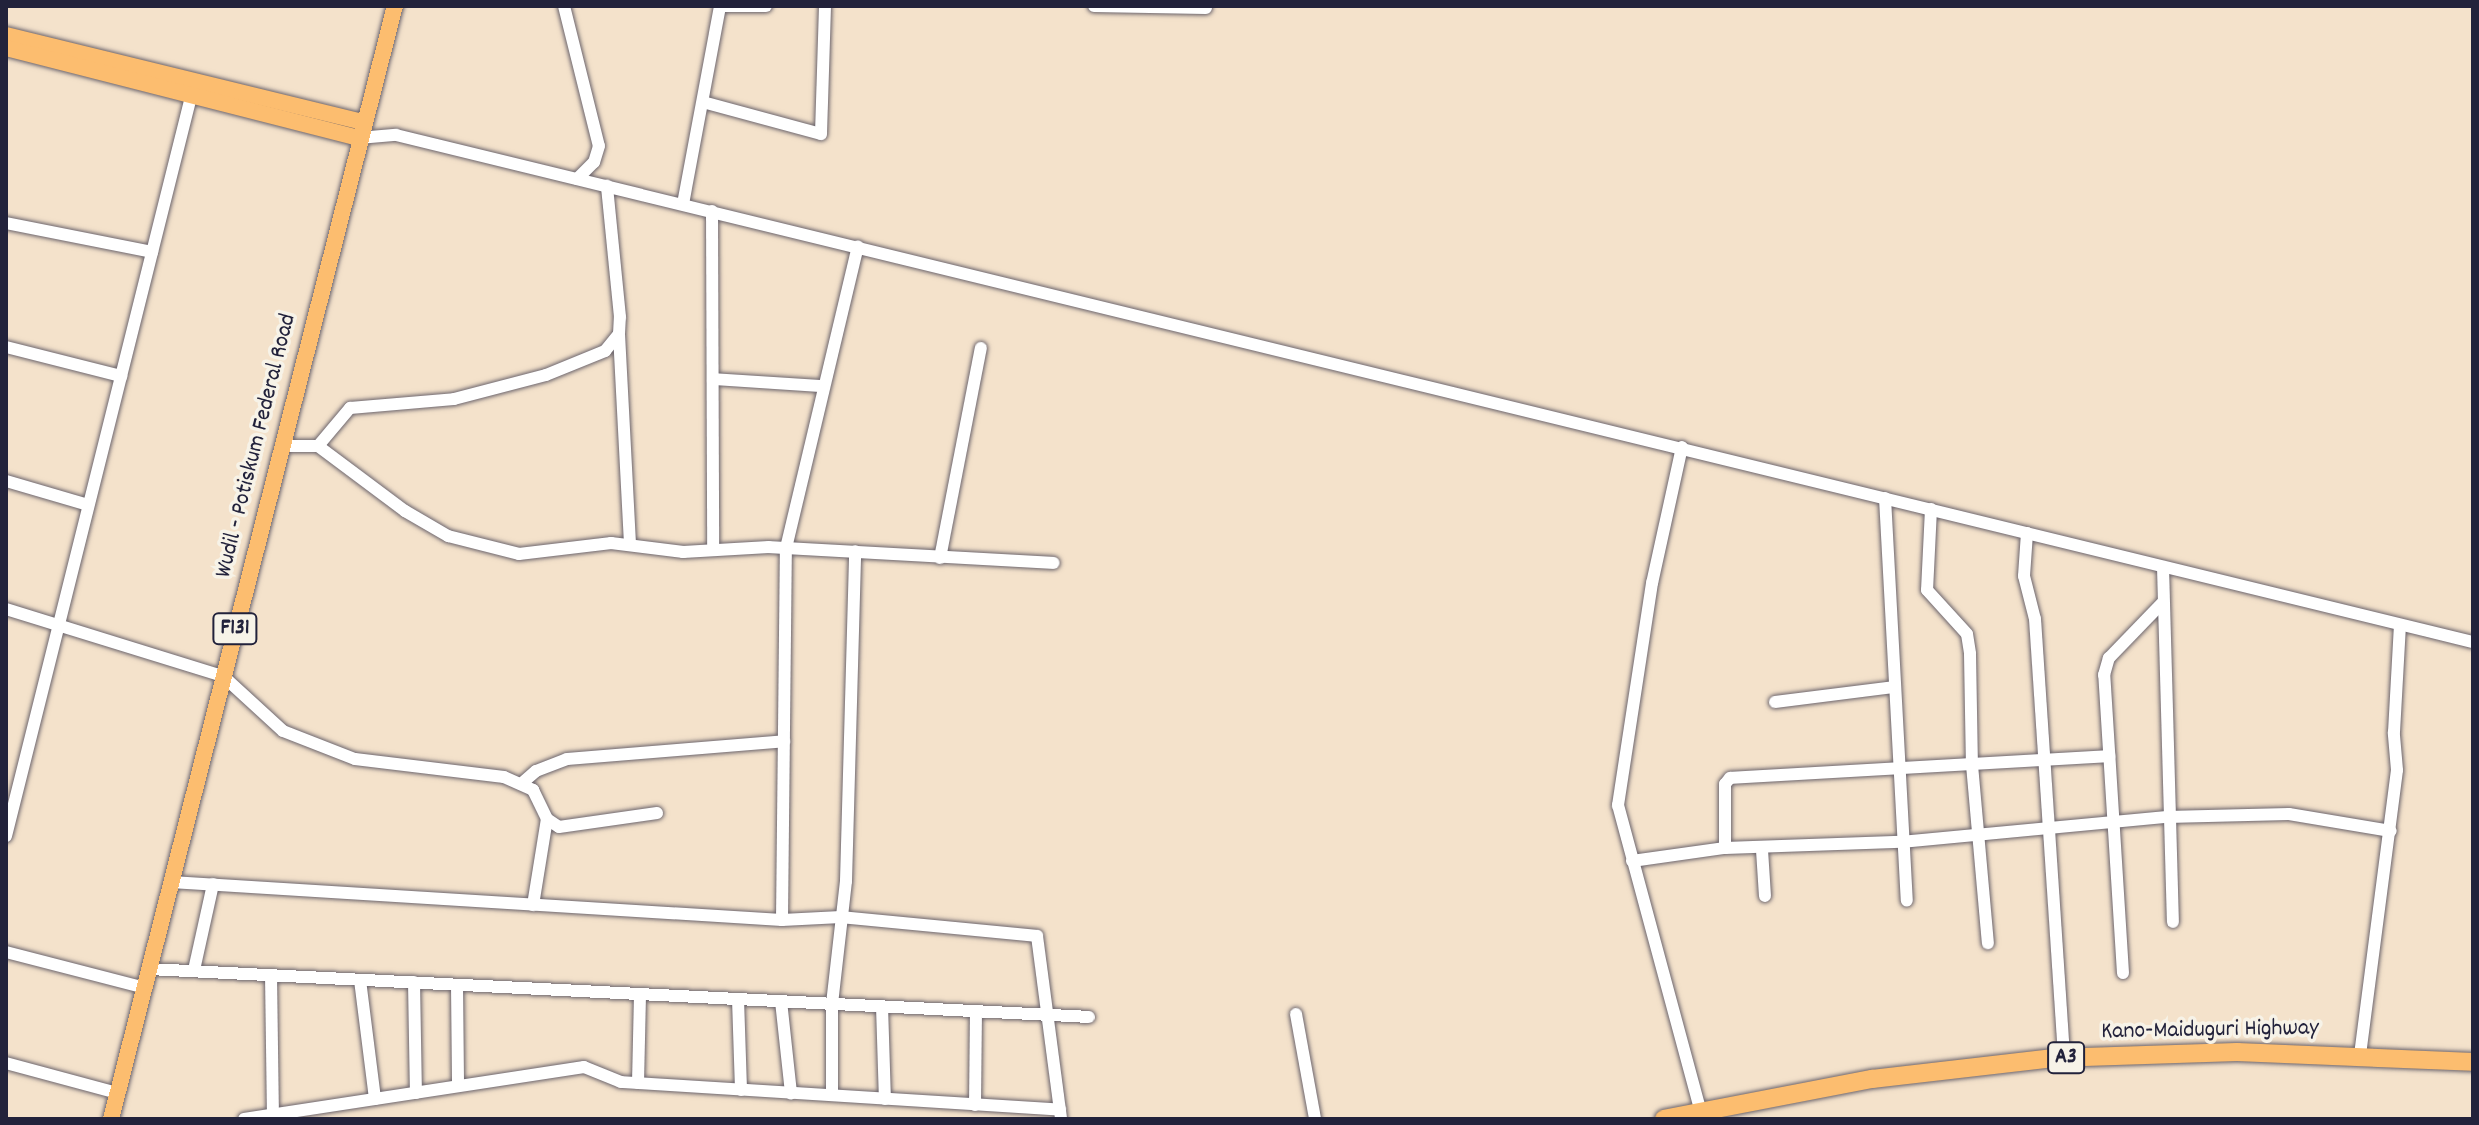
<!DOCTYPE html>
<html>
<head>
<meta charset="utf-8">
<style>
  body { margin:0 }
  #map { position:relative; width:2479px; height:1125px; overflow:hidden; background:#f4e2cb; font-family:Dekko,sans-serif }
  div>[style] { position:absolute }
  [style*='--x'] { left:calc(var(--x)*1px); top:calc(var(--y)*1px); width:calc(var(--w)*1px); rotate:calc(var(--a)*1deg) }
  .roads { filter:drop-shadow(0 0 2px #6c656d) drop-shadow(0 0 2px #6c656d) }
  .minor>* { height:12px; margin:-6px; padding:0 6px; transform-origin:6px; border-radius:6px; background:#fff }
  .major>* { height:16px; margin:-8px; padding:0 8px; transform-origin:8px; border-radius:8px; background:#fcbd6f }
  .highway>* { height:18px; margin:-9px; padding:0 9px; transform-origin:9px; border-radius:9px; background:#fcbd6f }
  span { translate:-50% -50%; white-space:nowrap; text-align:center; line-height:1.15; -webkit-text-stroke:7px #f7f3e8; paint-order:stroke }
  .shield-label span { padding:2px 6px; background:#f7f3e8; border:2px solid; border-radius:6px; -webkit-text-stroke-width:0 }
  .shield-label { font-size:22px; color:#22223b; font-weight:700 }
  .street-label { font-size:24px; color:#22223b }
  .frame { position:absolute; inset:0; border:8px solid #22223b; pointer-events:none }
</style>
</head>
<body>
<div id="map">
  <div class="roads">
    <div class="minor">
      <i style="--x:564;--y:6;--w:144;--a:76"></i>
      <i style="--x:599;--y:146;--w:17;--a:107"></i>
      <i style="--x:594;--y:162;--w:24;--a:135"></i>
      <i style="--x:720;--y:6;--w:46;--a:0"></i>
      <i style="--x:1094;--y:6;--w:112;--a:1"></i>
      <i style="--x:703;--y:102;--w:122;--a:15.2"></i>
      <i style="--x:821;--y:134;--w:128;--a:-88.2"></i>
      <i style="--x:359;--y:138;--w:37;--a:-5"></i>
      <i style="--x:396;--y:135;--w:2138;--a:13.72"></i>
      <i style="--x:683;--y:204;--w:201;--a:-79.4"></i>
      <i style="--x:712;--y:211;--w:337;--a:89.8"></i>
      <i style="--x:6;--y:223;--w:149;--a:11.2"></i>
      <i style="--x:619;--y:334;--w:211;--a:87"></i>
      <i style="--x:6;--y:347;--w:119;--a:14.2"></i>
      <i style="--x:713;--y:379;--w:109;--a:3.7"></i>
      <i style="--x:282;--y:446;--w:36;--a:0"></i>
      <i style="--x:318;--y:446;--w:109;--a:36.8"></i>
      <i style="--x:405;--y:511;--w:50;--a:30.2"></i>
      <i style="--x:448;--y:536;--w:73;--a:14.2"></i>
      <i style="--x:519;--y:554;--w:93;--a:-6.8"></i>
      <i style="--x:611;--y:543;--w:73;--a:7.1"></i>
      <i style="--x:683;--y:552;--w:86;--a:-3.3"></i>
      <i style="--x:769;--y:547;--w:285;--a:3.2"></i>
      <i style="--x:318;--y:446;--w:50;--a:-49.9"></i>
      <i style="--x:350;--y:408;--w:104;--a:-4.9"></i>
      <i style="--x:454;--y:399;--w:95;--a:-14.6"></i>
      <i style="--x:546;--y:375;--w:64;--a:-22.1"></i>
      <i style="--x:605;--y:351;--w:22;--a:-51"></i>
      <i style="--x:619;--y:334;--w:17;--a:-87"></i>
      <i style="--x:620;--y:317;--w:132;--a:-95.7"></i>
      <i style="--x:1682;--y:447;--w:139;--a:102.4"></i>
      <i style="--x:1652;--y:583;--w:225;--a:98.7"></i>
      <i style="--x:1618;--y:805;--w:318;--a:74.9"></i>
      <i style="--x:6;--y:481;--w:85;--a:16.3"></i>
      <i style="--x:1885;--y:498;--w:403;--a:86.9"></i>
      <i style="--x:1931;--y:509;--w:81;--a:92.8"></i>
      <i style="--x:1927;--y:590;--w:59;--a:47.7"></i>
      <i style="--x:1967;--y:634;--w:20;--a:81"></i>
      <i style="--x:1970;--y:654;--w:111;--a:89"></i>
      <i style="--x:1972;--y:765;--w:179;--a:84.9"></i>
      <i style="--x:2027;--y:533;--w:43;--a:94"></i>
      <i style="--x:2024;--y:576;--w:44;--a:75.7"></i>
      <i style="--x:2035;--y:619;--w:440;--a:86.2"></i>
      <i style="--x:940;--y:558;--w:214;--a:-79"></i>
      <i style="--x:2163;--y:567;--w:355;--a:88.4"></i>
      <i style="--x:6;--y:609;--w:227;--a:17.2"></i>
      <i style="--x:223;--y:676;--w:81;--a:42.5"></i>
      <i style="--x:283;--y:731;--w:77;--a:21.3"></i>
      <i style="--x:355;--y:759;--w:150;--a:6.9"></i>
      <i style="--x:504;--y:777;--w:32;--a:24"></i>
      <i style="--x:533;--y:790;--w:32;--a:64"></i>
      <i style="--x:547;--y:819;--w:14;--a:34"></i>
      <i style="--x:559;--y:827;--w:99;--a:-8.1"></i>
      <i style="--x:1775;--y:702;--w:119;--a:-7.2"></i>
      <i style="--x:521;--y:784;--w:20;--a:-41"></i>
      <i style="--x:536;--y:771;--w:33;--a:-21"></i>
      <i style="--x:567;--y:759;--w:218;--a:-4.7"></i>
      <i style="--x:6;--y:836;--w:766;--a:-75.95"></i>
      <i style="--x:1725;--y:848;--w:64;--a:-90"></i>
      <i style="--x:1725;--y:784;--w:8;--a:-50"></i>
      <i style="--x:1730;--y:778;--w:380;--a:-3.3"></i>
      <i style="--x:1762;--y:850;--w:46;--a:86.3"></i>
      <i style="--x:1632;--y:861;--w:94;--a:-8"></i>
      <i style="--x:1725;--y:848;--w:176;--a:-2"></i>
      <i style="--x:1901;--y:842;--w:267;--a:-5.4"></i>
      <i style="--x:2167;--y:817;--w:122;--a:-1.4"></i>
      <i style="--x:2289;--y:814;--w:103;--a:9.5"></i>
      <i style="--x:171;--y:882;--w:612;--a:3.56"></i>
      <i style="--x:782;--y:920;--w:59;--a:-2.9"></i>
      <i style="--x:841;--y:917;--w:197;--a:5.5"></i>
      <i style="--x:1037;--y:936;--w:185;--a:82.5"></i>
      <i style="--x:533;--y:905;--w:87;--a:-80.8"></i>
      <i style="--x:782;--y:920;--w:372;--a:-89.4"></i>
      <i style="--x:786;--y:548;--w:310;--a:-76.6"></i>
      <i style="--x:6;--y:952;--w:144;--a:14.5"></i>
      <i style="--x:149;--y:969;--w:941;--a:2.92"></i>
      <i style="--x:194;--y:970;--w:88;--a:-77.5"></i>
      <i style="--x:2123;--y:973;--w:299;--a:-93.6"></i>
      <i style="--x:2104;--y:675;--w:18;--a:-74"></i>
      <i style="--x:2109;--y:658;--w:78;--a:-46"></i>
      <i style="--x:271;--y:975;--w:140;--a:89.2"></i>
      <i style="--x:360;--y:980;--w:120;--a:82.8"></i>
      <i style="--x:414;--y:982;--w:111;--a:89"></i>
      <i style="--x:457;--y:985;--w:101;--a:89.4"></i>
      <i style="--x:738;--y:999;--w:91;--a:88.1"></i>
      <i style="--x:781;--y:1001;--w:93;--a:83.8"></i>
      <i style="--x:882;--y:1006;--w:93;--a:88.2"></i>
      <i style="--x:1296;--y:1014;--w:107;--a:79.7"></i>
      <i style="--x:2360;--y:1055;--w:287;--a:-82.6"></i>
      <i style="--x:2397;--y:770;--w:38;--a:-95"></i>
      <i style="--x:2394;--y:732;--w:106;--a:-86.8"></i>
      <i style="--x:6;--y:1063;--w:115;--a:15.1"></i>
      <i style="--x:638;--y:1083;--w:89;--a:-88.7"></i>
      <i style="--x:832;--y:1095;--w:91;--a:-90"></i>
      <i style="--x:832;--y:1004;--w:124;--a:-83.5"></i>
      <i style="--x:846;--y:881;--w:330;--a:-88.4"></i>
      <i style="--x:975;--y:1105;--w:94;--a:-89.4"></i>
      <i style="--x:244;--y:1119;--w:344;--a:-8.7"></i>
      <i style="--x:584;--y:1067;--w:40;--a:22"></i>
      <i style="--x:621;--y:1082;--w:440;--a:3.6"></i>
    </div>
    <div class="major">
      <i style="--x:6;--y:35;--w:367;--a:13.7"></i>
      <i style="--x:6;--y:48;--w:364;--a:14.3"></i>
      <i style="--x:111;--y:1119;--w:1149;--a:-75.69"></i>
    </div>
    <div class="highway">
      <i style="--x:1664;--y:1119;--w:212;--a:-10.9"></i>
      <i style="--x:1872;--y:1079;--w:183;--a:-6.6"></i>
      <i style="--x:2054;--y:1058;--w:183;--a:-1.9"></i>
      <i style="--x:2237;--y:1052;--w:236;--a:2.4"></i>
    </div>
  </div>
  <div class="shield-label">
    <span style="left:235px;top:629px">F131</span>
    <span style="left:2066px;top:1058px">A3</span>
  </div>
  <div class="street-label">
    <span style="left:257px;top:446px;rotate:-76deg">Wudil - Potiskum Federal Road</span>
    <span style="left:2210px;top:1031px;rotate:-1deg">Kano-Maiduguri Highway</span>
  </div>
  <div class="frame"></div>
</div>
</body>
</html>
